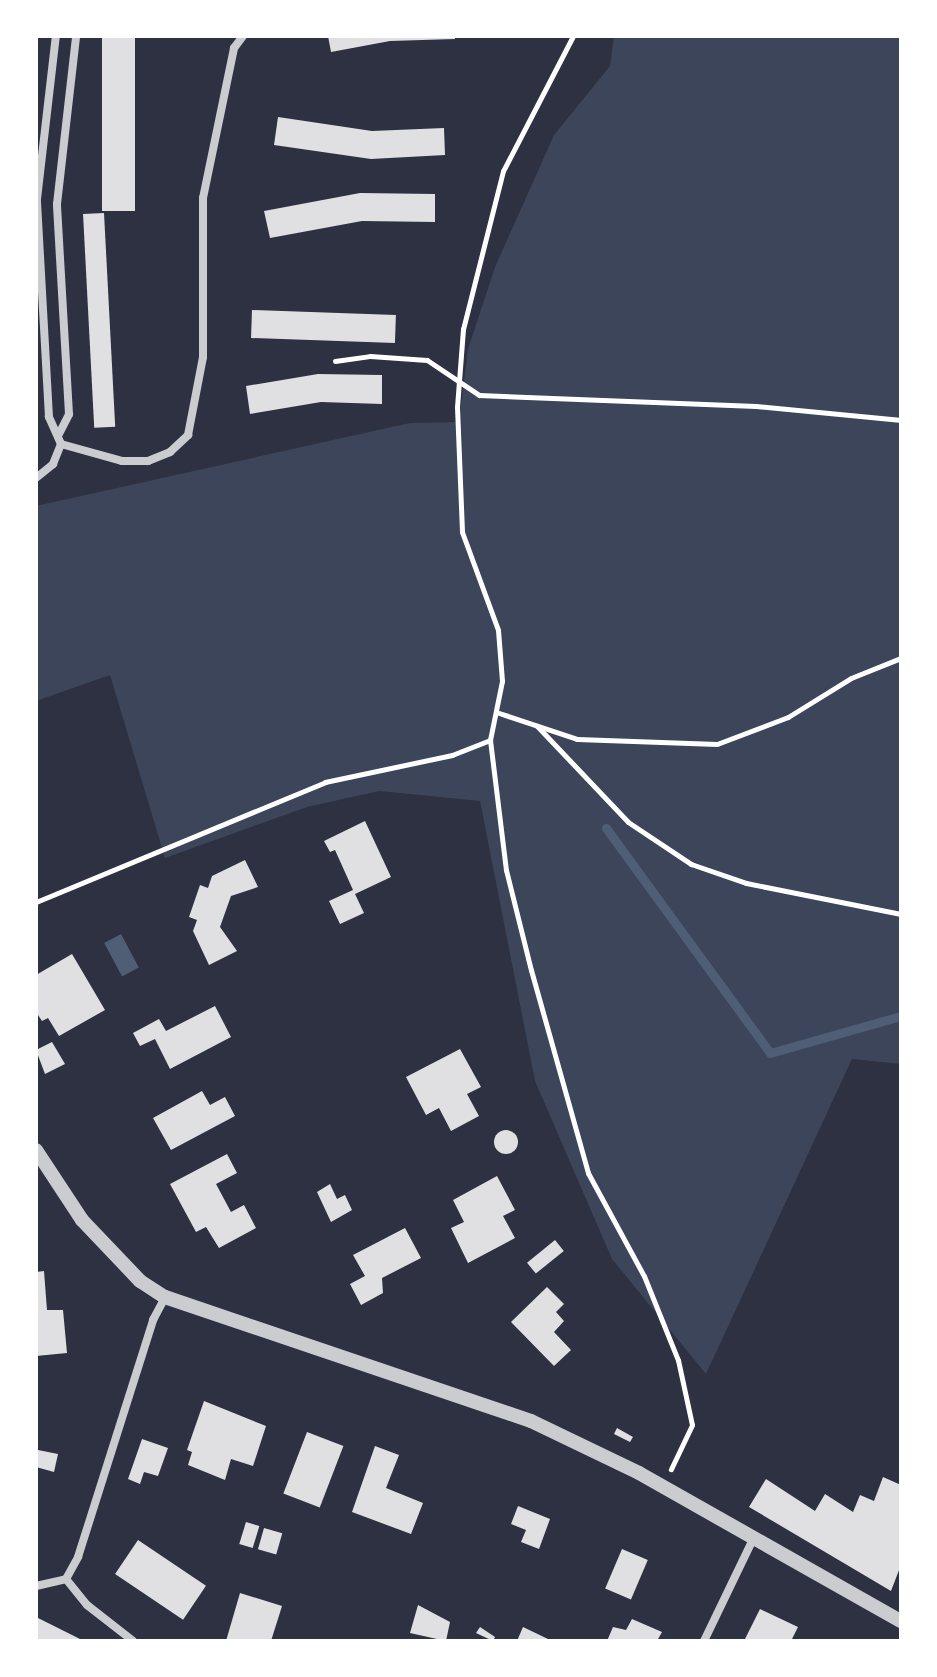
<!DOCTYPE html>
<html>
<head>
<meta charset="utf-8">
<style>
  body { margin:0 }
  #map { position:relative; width:937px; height:1677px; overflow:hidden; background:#2d3142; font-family:"DM Sans",sans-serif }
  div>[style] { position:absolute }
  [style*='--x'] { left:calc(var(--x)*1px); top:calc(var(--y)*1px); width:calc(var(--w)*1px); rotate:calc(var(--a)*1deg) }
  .green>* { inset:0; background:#3c4559 }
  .water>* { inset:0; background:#4f5d75; transform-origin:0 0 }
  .stream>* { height:9px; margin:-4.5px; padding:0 4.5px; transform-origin:4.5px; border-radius:4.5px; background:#4f5d75 }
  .building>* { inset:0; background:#e0e0e3; transform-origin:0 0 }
  .round { border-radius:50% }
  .path>* { height:5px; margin:-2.5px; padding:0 2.5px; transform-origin:2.5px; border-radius:2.5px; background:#fff }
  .minor>* { height:8px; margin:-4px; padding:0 4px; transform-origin:4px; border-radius:4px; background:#caccd0 }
  .tertiary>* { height:14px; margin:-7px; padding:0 7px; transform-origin:7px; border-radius:7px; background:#caccd0 }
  span { translate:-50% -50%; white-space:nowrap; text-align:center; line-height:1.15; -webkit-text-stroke:6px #fff; paint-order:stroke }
  .frame { position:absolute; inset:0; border:38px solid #fff; pointer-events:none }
</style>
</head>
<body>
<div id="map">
  <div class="green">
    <i style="clip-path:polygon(614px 36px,901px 36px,901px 1064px,852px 1059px,706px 1374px,612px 1259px,535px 1081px,480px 801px,379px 791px,307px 807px,165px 858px,110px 675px,36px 701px,36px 506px,410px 423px,459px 422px,468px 349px,495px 267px,554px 135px,610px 66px)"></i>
  </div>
  <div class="water">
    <i style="left:121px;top:934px;width:38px;height:19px;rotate:62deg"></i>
  </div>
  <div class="stream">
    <i style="--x:606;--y:828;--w:278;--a:53.9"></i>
    <i style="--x:770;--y:1053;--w:136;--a:-15.8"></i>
  </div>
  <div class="building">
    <i style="left:102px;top:36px;width:33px;height:175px"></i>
    <i style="clip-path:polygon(328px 36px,455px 36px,455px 39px,390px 41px,331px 52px)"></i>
    <i style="clip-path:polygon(278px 117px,372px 131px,444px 128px,445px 155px,371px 159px,274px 145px)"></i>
    <i style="clip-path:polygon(360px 193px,435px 194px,435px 222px,362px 221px,270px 238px,264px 211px)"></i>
    <i style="left:104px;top:213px;width:214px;height:21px;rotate:87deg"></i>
    <i style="left:252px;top:310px;width:144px;height:28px;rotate:2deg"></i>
    <i style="clip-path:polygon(318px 374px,382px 375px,382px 404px,321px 402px,250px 414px,246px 386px)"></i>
    <i style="clip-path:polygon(365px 821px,391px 877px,355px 894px,364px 913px,340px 924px,329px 901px,353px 890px,335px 850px,330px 852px,324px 841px)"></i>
    <i style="clip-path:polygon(245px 860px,258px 887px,231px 896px,220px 927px,237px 951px,209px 965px,193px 931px,197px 920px,189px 917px,200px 885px,208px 888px,212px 876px)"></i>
    <i style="clip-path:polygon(72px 954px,105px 1010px,59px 1036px,48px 1018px,42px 1021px,36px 1012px,36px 975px)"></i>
    <i style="clip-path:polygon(215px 1006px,231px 1037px,170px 1069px,155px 1039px,140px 1046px,133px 1033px,159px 1019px,166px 1031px)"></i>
    <i style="clip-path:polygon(52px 1042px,65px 1064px,45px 1074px,36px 1050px)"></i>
    <i style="clip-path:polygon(460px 1049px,481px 1087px,467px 1094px,479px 1116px,451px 1131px,439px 1108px,426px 1115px,406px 1077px)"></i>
    <i style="clip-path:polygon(202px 1091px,210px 1105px,225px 1097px,235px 1116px,171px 1150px,153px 1118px)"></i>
    <i class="round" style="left:494px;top:1130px;width:24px;height:24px"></i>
    <i style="clip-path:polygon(227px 1154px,237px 1173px,216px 1184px,231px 1212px,244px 1205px,256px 1228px,219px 1248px,206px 1227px,196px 1232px,170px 1184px)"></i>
    <i style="clip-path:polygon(497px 1176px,515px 1210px,503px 1216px,515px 1238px,468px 1263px,451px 1228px,464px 1222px,453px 1200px)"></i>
    <i style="clip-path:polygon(330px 1184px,337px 1199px,345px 1195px,352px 1210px,331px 1222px,317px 1192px)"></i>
    <i style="clip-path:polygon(405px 1228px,421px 1258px,382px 1278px,383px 1293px,361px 1305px,350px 1284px,365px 1276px,353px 1255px)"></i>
    <i style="left:555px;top:1240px;width:14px;height:36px;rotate:51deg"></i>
    <i style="clip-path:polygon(44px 1271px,47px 1310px,63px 1310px,67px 1353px,36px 1356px,36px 1272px)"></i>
    <i style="clip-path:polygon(547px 1287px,564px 1304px,556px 1312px,564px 1321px,554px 1332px,571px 1350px,554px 1366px,511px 1322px)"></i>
    <i style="clip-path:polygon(204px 1401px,266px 1426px,253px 1466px,231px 1459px,225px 1480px,188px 1465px,192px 1452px,187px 1450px)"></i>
    <i style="clip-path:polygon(617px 1428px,633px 1437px,630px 1442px,614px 1434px)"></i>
    <i style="left:307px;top:1432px;width:39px;height:66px;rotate:21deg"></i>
    <i style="clip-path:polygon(142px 1439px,168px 1448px,158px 1476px,144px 1472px,140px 1484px,128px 1479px)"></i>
    <i style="clip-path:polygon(375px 1446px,399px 1455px,386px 1488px,423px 1503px,411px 1534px,352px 1512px)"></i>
    <i style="clip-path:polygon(38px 1450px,58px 1454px,54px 1472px,36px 1467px)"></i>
    <i style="clip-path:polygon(883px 1477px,901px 1485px,901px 1565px,891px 1591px,749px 1507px,766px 1479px,815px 1511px,825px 1494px,853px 1512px,860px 1495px,874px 1501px)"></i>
    <i style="clip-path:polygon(518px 1506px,550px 1519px,539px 1549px,521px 1542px,526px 1530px,511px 1524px)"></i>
    <i style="left:246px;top:1522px;width:14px;height:23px;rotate:17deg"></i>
    <i style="left:264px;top:1528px;width:19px;height:22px;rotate:16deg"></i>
    <i style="left:138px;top:1540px;width:82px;height:41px;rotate:34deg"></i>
    <i style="left:622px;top:1549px;width:28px;height:43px;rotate:23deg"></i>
    <i style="clip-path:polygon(240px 1593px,282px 1606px,271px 1641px,226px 1641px)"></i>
    <i style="clip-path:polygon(418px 1605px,450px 1622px,446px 1641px,410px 1633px)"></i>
    <i style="clip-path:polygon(760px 1609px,798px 1627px,791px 1641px,744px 1641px)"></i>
    <i style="clip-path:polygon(36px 1617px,84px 1641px,42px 1641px,36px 1638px)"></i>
    <i style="clip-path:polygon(632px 1619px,662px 1632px,657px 1641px,607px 1641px,613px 1627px,626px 1630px)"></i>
    <i style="clip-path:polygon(480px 1627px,495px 1637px,493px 1641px,476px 1633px)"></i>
    <i style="clip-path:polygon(523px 1627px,548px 1639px,547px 1641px,517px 1641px)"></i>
  </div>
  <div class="path">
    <i style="--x:573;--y:36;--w:152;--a:117.4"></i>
    <i style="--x:503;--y:171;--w:163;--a:104.2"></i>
    <i style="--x:463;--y:329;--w:78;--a:94.4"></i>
    <i style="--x:457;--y:407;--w:125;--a:87.7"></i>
    <i style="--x:462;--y:532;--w:104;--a:69.8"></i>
    <i style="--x:498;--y:630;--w:51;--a:85.5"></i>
    <i style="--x:502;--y:681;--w:60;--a:101.5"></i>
    <i style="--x:490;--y:740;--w:131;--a:83"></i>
    <i style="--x:506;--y:870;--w:103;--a:76"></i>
    <i style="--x:531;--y:970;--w:211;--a:74.3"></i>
    <i style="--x:588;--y:1173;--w:117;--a:61.5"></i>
    <i style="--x:644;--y:1276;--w:91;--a:68"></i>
    <i style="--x:678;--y:1360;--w:66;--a:77.8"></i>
    <i style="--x:692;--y:1425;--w:49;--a:115.5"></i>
    <i style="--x:335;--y:361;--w:35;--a:-8"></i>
    <i style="--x:370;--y:356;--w:57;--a:4"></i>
    <i style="--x:427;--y:360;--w:63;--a:33.9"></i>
    <i style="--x:479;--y:395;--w:277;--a:2.3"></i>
    <i style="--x:756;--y:406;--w:146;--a:5.5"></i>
    <i style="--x:499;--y:713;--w:82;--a:18.4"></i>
    <i style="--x:577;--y:739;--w:140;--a:2"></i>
    <i style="--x:717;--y:744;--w:76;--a:-20.8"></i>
    <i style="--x:788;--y:717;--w:74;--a:-31.8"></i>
    <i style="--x:851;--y:678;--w:54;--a:-21.8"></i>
    <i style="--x:537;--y:726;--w:132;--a:46.5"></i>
    <i style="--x:628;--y:822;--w:76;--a:33.7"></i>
    <i style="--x:691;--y:864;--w:58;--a:19.1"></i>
    <i style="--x:746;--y:883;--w:158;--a:11.3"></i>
    <i style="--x:36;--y:902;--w:313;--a:-22.5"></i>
    <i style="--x:325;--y:782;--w:130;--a:-12"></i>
    <i style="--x:452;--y:755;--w:41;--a:-21.5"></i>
  </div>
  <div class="minor">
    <i style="--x:59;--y:434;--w:22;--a:-63"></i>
    <i style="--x:69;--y:414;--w:210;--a:-93.3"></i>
    <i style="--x:57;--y:204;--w:169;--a:-83.5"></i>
    <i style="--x:61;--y:444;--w:63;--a:15.6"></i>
    <i style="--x:122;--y:461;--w:26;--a:0"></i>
    <i style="--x:148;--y:461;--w:24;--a:-22"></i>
    <i style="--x:170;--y:452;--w:25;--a:-43"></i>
    <i style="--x:188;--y:435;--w:79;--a:-79.1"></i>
    <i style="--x:203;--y:357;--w:159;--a:-90"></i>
    <i style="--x:203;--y:198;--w:153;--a:-78.3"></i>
    <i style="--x:234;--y:48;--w:15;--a:-53"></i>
    <i style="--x:36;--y:478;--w:22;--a:-39"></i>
    <i style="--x:53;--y:464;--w:22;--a:-68"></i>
    <i style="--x:61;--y:444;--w:30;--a:-114"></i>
    <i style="--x:49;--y:417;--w:218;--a:-93.2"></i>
    <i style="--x:37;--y:199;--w:164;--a:-83.4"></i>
    <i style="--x:66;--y:1579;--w:33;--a:51"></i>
    <i style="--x:87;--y:1605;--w:58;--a:38"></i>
    <i style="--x:36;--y:1586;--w:31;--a:-13"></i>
    <i style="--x:66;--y:1579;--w:25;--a:-61"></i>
    <i style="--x:78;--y:1557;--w:249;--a:-72.4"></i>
    <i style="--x:153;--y:1320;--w:26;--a:-62"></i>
    <i style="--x:704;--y:1641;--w:113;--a:-64.3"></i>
  </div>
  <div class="tertiary">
    <i style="--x:36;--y:1150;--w:84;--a:56.7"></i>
    <i style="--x:82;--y:1220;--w:84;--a:46.4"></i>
    <i style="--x:140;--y:1281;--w:30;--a:33"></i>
    <i style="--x:165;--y:1297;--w:386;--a:18.7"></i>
    <i style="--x:531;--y:1421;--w:120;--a:25.7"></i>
    <i style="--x:639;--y:1473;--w:301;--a:29.5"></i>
  </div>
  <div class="frame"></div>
</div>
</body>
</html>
